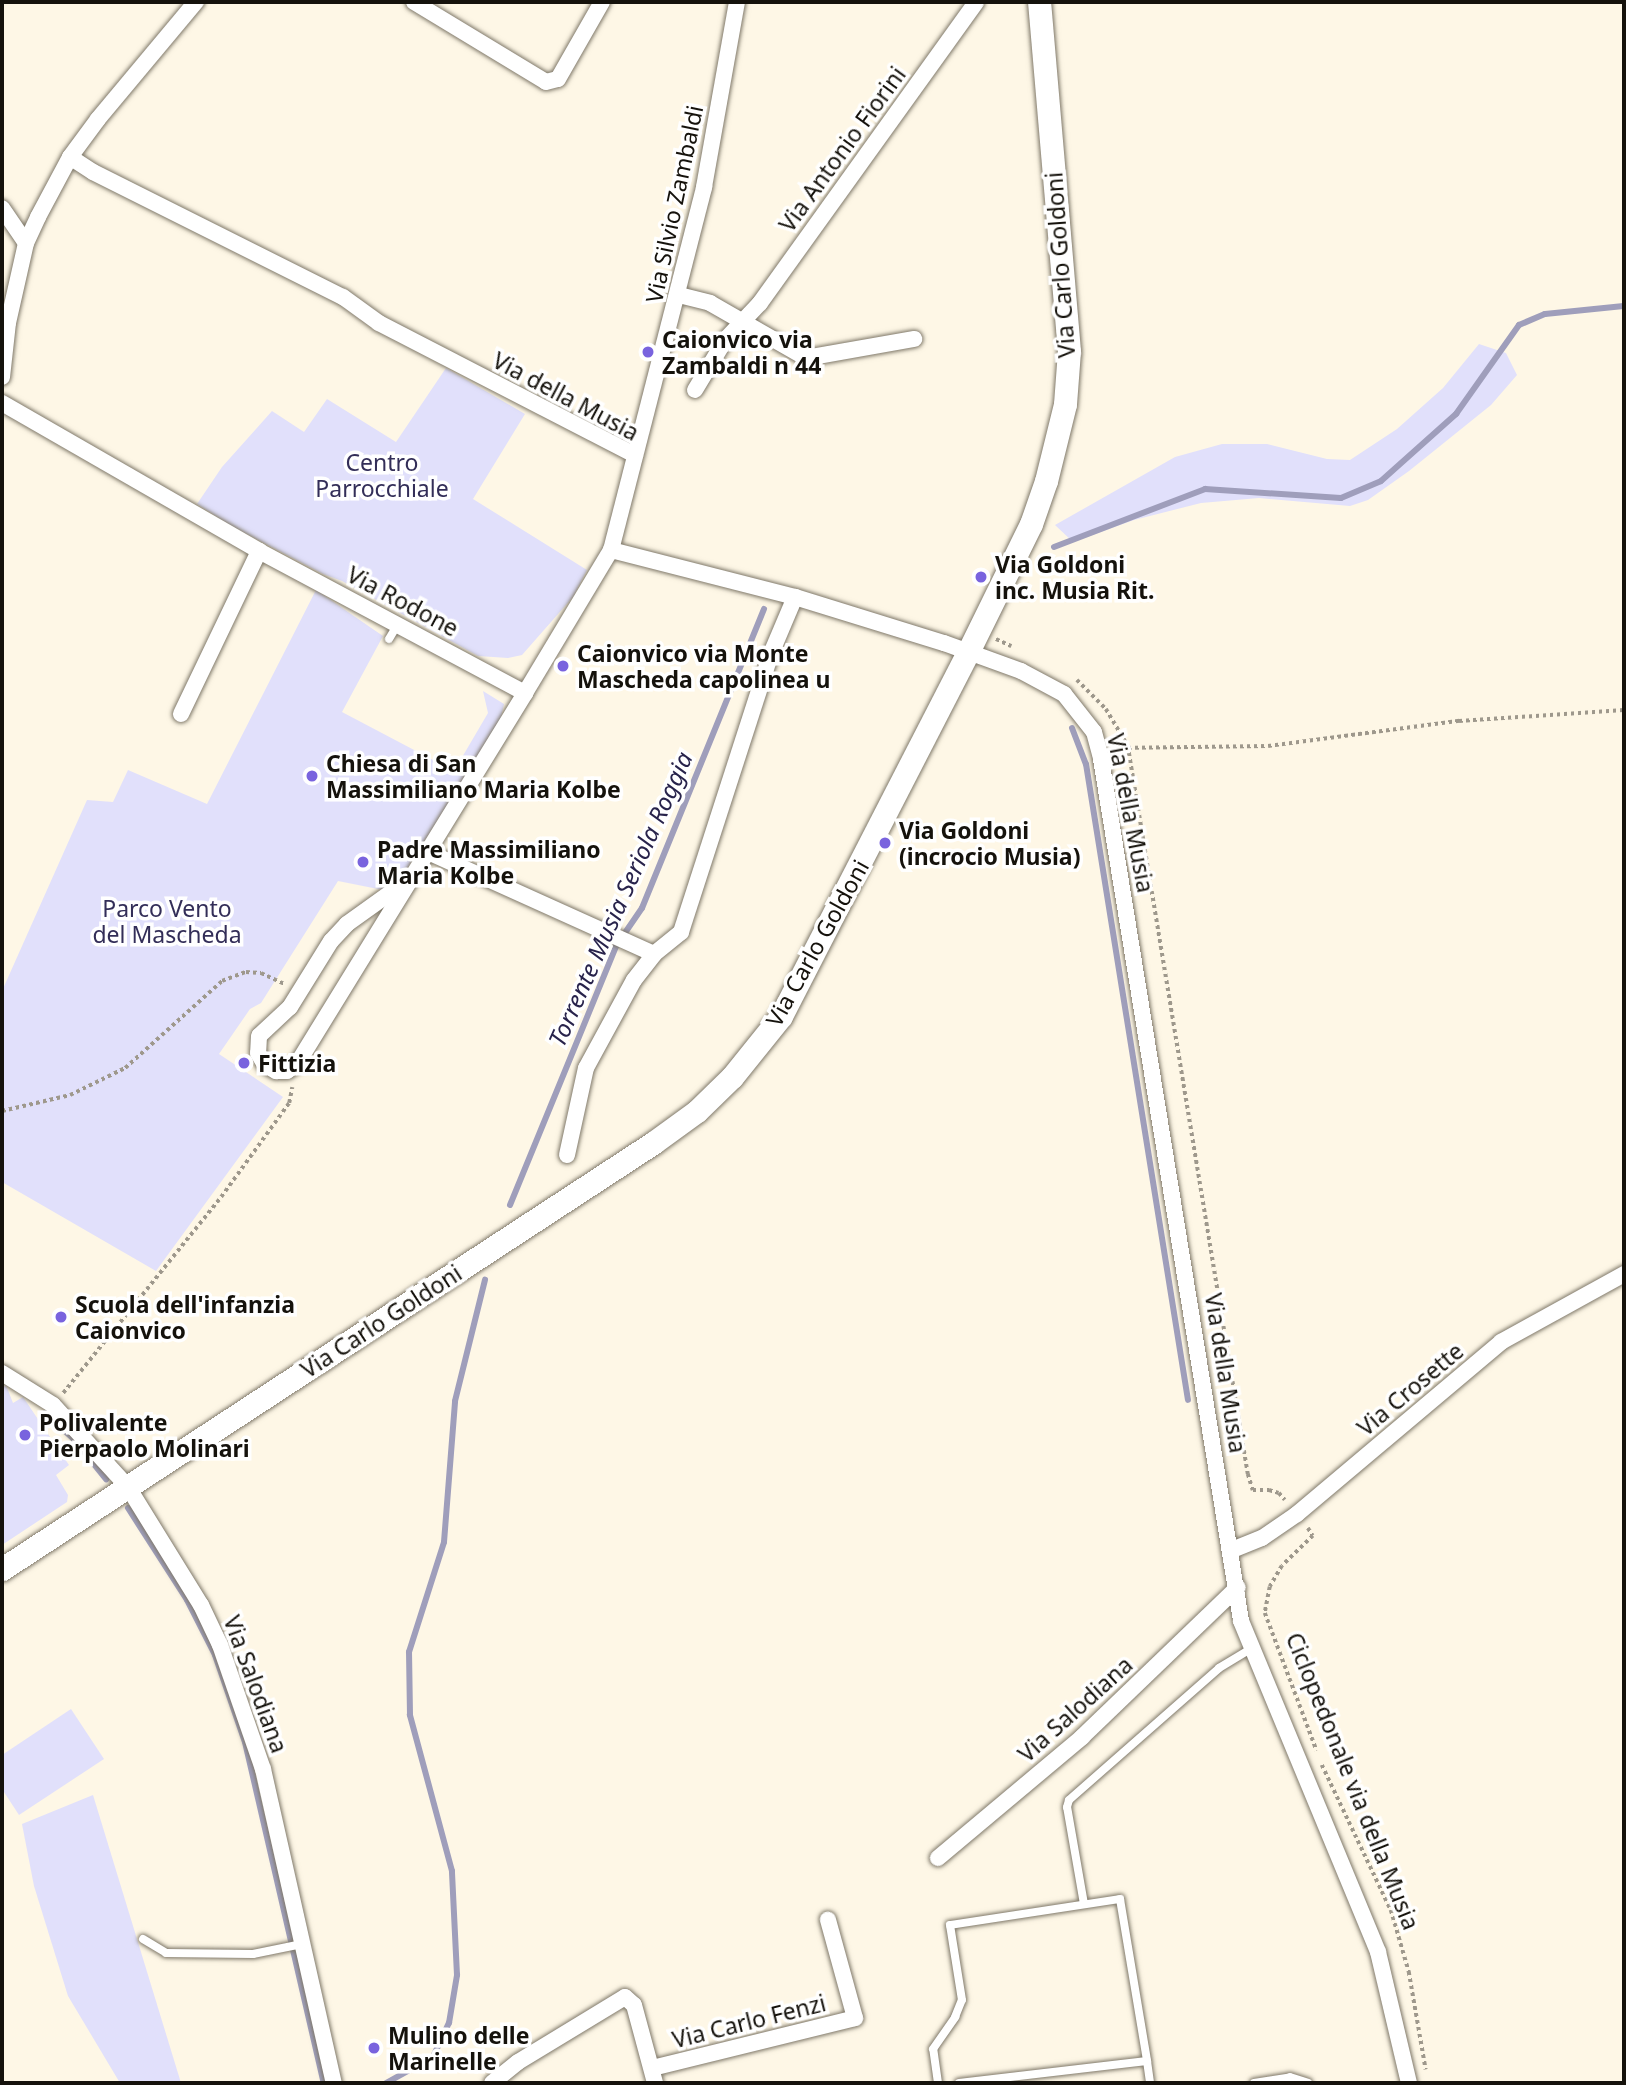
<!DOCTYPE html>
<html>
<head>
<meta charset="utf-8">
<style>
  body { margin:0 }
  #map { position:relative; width:1626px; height:2085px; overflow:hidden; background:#fef7e6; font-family:"Noto Sans",sans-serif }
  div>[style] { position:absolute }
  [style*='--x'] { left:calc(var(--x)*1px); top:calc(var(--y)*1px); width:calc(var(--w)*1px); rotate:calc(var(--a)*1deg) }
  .green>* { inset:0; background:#e1e0fb }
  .stream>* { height:6px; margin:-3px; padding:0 3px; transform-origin:3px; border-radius:3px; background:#9f9ebb }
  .path>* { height:3.5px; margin-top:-1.75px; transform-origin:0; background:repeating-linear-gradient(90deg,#9e988c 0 3.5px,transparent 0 7px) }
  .roads { filter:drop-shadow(0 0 2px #7f7869) drop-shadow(0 0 2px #7f7869) }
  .lane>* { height:8px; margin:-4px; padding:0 4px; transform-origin:4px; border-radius:4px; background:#fff }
  .street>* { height:16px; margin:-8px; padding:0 8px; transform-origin:8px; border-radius:8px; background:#fff }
  .secondary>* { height:23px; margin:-11.5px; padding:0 11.5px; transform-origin:11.5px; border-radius:11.5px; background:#fff }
  .dots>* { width:19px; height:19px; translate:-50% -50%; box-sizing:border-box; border:4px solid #fff; border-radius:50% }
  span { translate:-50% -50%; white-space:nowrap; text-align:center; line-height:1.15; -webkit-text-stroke:7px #fff; paint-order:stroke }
  .street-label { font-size:23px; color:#15120c }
  .poi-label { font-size:23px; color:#15120c; font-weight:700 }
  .left { translate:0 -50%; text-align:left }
  .park-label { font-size:23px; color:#332e58 }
  .water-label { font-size:24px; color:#28234b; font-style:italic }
  .frame { position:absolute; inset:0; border:4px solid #15120c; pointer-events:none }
</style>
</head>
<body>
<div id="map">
  <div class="green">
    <i style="clip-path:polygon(1479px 344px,1506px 353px,1517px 375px,1491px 405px,1409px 471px,1368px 500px,1350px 506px,1259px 498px,1201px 503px,1134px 520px,1073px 542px,1055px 525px,1175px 457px,1222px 444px,1267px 444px,1327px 459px,1350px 460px,1397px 429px,1443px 388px)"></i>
    <i style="clip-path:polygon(446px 368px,525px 414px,473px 499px,587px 570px,573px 597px,522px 655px,508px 658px,478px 656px,342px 581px,323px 574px,230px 525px,197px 504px,222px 467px,272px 411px,304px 432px,327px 399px,396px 442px)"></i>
    <i style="clip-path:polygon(316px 590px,383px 636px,342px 712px,454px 771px,488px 713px,483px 691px,504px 704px,500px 722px,399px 881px,383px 890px,338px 881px,261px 1003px,250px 1009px,219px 1054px,283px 1097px,156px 1271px,2px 1182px,2px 991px,87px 800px,113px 802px,128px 770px,207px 804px)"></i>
    <i style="clip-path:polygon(6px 1385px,13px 1403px,23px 1397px,69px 1465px,56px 1475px,68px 1495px,67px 1502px,2px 1545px,2px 1389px)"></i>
    <i style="clip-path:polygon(71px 1709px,104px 1759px,19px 1815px,2px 1789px,2px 1755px)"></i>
    <i style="clip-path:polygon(93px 1795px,181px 2083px,120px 2083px,68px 1996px,34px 1886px,22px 1824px)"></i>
  </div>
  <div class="stream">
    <i style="--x:1054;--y:547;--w:162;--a:-21"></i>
    <i style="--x:1205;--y:489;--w:136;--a:3.8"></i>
    <i style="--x:1341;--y:498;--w:43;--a:-23"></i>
    <i style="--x:1381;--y:481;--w:101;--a:-41.8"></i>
    <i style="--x:1456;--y:414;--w:109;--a:-54.7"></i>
    <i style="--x:1519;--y:325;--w:28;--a:-23"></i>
    <i style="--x:1545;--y:314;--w:79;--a:-5.8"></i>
    <i style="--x:1072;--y:728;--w:39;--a:69"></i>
    <i style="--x:1086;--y:764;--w:644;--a:80.89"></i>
    <i style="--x:510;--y:1205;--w:280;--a:-67.7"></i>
    <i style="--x:616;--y:946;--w:46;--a:-55.6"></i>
    <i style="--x:642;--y:908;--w:323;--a:-67.8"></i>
    <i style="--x:45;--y:1413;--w:38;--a:42"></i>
    <i style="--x:73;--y:1438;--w:53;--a:51.2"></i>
    <i style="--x:128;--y:1508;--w:109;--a:57.3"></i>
    <i style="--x:187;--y:1600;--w:62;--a:63"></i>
    <i style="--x:215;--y:1655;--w:92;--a:71"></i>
    <i style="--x:245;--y:1742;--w:350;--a:77"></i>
    <i style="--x:386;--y:2083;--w:54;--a:-29"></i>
    <i style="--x:433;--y:2057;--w:38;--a:-65"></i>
    <i style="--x:449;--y:2023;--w:49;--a:-80.5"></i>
    <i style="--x:457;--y:1975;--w:104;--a:-92.8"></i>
    <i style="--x:452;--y:1871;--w:162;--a:-105.1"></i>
    <i style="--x:410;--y:1715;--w:63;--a:-90.9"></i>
    <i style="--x:409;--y:1652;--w:115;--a:-72.3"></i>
    <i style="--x:444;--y:1542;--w:141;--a:-85.5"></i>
    <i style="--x:455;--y:1401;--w:125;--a:-76.1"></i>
  </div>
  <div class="path">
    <i style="--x:996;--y:639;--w:17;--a:25"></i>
    <i style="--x:1077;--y:680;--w:41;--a:45"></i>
    <i style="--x:1106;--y:709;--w:43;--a:59.3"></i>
    <i style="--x:1128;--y:746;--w:738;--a:80.64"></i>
    <i style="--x:1248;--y:1474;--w:17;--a:73"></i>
    <i style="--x:1253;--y:1490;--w:16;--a:0"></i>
    <i style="--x:1269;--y:1490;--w:10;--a:17"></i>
    <i style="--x:1279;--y:1493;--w:9;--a:49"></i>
    <i style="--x:1114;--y:748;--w:154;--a:-0.7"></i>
    <i style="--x:1268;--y:746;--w:193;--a:-7.5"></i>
    <i style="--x:1459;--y:721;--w:165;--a:-3.8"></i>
    <i style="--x:2;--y:1111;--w:70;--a:-13.2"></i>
    <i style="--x:70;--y:1095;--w:61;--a:-26.1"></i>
    <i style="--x:125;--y:1068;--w:130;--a:-41.9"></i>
    <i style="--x:222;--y:981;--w:26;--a:-21"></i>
    <i style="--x:246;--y:972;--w:15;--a:4"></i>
    <i style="--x:261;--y:973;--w:26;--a:25"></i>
    <i style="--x:63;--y:1393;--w:252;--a:-51.1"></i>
    <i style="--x:221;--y:1197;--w:116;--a:-54.1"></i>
    <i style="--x:289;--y:1103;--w:16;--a:-79"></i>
    <i style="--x:1308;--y:1528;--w:9;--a:58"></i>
    <i style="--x:1313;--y:1536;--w:43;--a:135.9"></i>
    <i style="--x:1282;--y:1566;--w:24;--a:120"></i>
    <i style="--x:1270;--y:1587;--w:26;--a:101"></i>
    <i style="--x:1265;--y:1613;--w:147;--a:69.4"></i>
    <i style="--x:1322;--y:1765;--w:161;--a:64.6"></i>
    <i style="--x:1391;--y:1910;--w:65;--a:73.8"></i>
    <i style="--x:1409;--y:1972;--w:99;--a:80.2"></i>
  </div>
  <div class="roads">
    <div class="lane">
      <i style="--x:389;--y:639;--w:17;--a:-59"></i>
      <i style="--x:1084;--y:1904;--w:98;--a:-99.9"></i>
      <i style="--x:1067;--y:1807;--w:7;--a:-74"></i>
      <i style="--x:1069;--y:1800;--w:200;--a:-41.3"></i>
      <i style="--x:1219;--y:1668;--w:37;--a:-31"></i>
      <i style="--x:143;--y:1939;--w:27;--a:31"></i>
      <i style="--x:166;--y:1953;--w:87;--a:0.7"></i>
      <i style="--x:253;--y:1954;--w:50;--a:-11.5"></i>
      <i style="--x:938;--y:2083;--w:34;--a:-98"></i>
      <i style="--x:933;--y:2049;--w:39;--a:-55"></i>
      <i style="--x:955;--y:2017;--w:18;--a:-68"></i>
      <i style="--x:962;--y:2000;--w:76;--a:-99.1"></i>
      <i style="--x:950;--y:1925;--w:172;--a:-8.7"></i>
      <i style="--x:1120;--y:1899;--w:164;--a:80.5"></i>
      <i style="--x:959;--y:2083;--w:189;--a:-6.7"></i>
      <i style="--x:1147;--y:2061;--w:22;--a:82"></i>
      <i style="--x:1254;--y:2083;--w:36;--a:-9"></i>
      <i style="--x:1290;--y:2077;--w:19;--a:18"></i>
    </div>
    <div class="street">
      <i style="--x:414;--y:2;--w:154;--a:31.2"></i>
      <i style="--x:546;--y:82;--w:12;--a:-14"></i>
      <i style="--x:558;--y:79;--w:89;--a:-60.3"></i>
      <i style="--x:70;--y:157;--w:27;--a:33"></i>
      <i style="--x:93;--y:172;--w:280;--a:26.6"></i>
      <i style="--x:343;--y:297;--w:44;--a:35.8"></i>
      <i style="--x:379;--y:323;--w:288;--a:27.3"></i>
      <i style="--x:2;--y:208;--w:42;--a:55.6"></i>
      <i style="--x:679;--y:295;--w:32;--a:14"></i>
      <i style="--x:710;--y:303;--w:111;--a:29.8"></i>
      <i style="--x:806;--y:358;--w:110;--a:-10"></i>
      <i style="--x:2;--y:377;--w:54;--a:-83.7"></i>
      <i style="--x:8;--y:323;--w:82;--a:-77.3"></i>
      <i style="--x:26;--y:243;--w:29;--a:-65"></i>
      <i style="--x:38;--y:217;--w:68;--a:-61.9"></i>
      <i style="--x:70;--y:157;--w:47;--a:-53.6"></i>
      <i style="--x:98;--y:119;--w:153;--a:-50.1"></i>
      <i style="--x:695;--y:390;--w:58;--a:-59"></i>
      <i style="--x:725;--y:340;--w:51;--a:-46.6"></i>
      <i style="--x:760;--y:303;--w:370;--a:-54.3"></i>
      <i style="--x:2;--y:403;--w:297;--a:29.9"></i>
      <i style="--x:259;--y:551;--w:302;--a:28.1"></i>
      <i style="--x:611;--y:550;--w:190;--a:14.3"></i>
      <i style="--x:795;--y:597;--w:156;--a:17.2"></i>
      <i style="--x:944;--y:643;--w:82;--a:20"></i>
      <i style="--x:1021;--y:671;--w:49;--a:28.1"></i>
      <i style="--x:1064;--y:694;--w:48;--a:51.7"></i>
      <i style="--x:1094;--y:732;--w:28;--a:75"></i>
      <i style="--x:1101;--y:759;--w:873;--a:80.77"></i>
      <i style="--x:1241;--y:1621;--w:358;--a:67.5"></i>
      <i style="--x:1378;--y:1952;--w:135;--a:76.7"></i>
      <i style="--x:181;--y:714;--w:181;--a:-64.4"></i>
      <i style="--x:428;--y:852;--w:248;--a:24.3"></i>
      <i style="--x:411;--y:878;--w:79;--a:144.3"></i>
      <i style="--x:347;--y:924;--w:23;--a:133"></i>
      <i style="--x:331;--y:941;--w:78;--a:121.8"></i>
      <i style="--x:290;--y:1007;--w:42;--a:136.9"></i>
      <i style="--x:259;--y:1036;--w:17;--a:93"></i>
      <i style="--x:258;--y:1053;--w:14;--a:60"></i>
      <i style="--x:265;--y:1065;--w:13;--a:29"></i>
      <i style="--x:276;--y:1071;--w:11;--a:0"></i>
      <i style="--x:287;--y:1071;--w:12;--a:-35"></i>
      <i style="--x:297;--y:1064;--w:435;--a:-58.4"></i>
      <i style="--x:525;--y:693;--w:167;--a:-59"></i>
      <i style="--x:611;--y:550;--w:375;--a:-75.6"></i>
      <i style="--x:704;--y:187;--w:188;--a:-79.9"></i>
      <i style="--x:567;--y:1155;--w:89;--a:-77.7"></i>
      <i style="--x:586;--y:1068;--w:100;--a:-61.4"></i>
      <i style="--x:634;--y:980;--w:33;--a:-52"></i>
      <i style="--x:654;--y:954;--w:35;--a:-39"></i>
      <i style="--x:681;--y:932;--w:290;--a:-72.1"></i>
      <i style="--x:770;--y:656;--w:64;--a:-67"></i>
      <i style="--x:2;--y:1373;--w:60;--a:32.1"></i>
      <i style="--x:53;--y:1405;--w:111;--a:47.6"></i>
      <i style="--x:128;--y:1487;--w:139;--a:58.3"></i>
      <i style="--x:201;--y:1605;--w:44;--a:64.6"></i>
      <i style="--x:220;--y:1645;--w:131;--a:70.9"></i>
      <i style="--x:263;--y:1769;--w:322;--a:77.3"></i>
      <i style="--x:1232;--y:1550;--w:32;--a:-22"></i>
      <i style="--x:1262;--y:1538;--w:42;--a:-34.4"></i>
      <i style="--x:1297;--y:1514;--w:267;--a:-40.1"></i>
      <i style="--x:1501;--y:1342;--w:141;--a:-28.9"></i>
      <i style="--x:938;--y:1858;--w:188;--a:-40"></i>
      <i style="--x:1082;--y:1737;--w:216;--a:-43.9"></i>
      <i style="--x:652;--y:2068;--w:209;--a:-13.8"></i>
      <i style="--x:855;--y:2018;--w:102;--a:-105.4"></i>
      <i style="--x:492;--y:2083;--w:33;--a:-39"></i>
      <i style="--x:518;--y:2062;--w:125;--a:-31.3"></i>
      <i style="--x:625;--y:1997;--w:12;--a:42"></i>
      <i style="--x:634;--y:2005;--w:81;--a:74.9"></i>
    </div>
    <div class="secondary">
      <i style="--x:2;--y:1569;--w:778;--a:-33.2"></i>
      <i style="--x:653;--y:1143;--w:54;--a:-36"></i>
      <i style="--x:697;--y:1111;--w:49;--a:-44.2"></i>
      <i style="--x:732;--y:1077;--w:78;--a:-51.2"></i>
      <i style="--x:781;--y:1016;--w:409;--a:-62.8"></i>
      <i style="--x:968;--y:652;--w:143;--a:-63.8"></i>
      <i style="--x:1031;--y:524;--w:46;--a:-70.8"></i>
      <i style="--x:1046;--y:481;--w:79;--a:-76.1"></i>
      <i style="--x:1065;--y:404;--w:53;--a:-85.7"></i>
      <i style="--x:1069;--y:351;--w:350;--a:-94.9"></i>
    </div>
  </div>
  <div class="dots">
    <i style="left:648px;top:352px;background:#7963de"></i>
    <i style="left:981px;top:577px;background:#7963de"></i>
    <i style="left:563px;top:666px;background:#7963de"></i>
    <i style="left:312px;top:776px;background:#7963de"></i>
    <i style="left:885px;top:843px;background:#7963de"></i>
    <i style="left:363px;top:862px;background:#7963de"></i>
    <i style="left:244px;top:1063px;background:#7963de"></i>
    <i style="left:61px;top:1317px;background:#7963de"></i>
    <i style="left:25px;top:1435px;background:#7963de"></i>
    <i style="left:374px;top:2048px;background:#7963de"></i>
  </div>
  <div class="street-label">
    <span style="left:842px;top:149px;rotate:-54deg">Via Antonio Fiorini</span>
    <span style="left:674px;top:204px;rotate:-78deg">Via Silvio Zambaldi</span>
    <span style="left:1060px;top:265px;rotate:-94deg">Via Carlo Goldoni</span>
    <span style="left:566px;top:396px;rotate:28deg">Via della Musia</span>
    <span style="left:403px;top:601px;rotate:28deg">Via Rodone</span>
    <span style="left:1131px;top:813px;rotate:79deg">Via della Musia</span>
    <span style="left:817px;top:943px;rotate:-61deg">Via Carlo Goldoni</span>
    <span style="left:381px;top:1321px;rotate:-33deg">Via Carlo Goldoni</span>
    <span style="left:1226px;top:1373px;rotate:81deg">Via della Musia</span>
    <span style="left:1410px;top:1389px;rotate:-40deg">Via Crosette</span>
    <span style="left:256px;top:1684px;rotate:70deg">Via Salodiana</span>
    <span style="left:1075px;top:1709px;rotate:-42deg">Via Salodiana</span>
    <span style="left:1353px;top:1781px;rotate:68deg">Ciclopedonale via della Musia</span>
    <span style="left:749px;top:2021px;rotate:-14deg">Via Carlo Fenzi</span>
  </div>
  <div class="poi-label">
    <span class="left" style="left:662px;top:352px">Caionvico via<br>Zambaldi n 44</span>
    <span class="left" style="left:995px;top:577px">Via Goldoni<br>inc. Musia Rit.</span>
    <span class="left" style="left:577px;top:666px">Caionvico via Monte<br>Mascheda capolinea u</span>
    <span class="left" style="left:326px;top:776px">Chiesa di San<br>Massimiliano Maria Kolbe</span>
    <span class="left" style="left:899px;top:843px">Via Goldoni<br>(incrocio Musia)</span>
    <span class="left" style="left:377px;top:862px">Padre Massimiliano<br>Maria Kolbe</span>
    <span class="left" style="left:258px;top:1063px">Fittizia</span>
    <span class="left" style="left:75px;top:1317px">Scuola dell'infanzia<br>Caionvico</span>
    <span class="left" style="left:39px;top:1435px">Polivalente<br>Pierpaolo Molinari</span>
    <span class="left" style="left:388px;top:2048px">Mulino delle<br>Marinelle</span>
  </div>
  <div class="park-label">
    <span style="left:382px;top:475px">Centro<br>Parrocchiale</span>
    <span style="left:167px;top:921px">Parco Vento<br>del Mascheda</span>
  </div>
  <div class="water-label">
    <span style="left:620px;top:899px;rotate:-66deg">Torrente Musia Seriola Roggia</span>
  </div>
  <div class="frame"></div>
</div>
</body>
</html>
